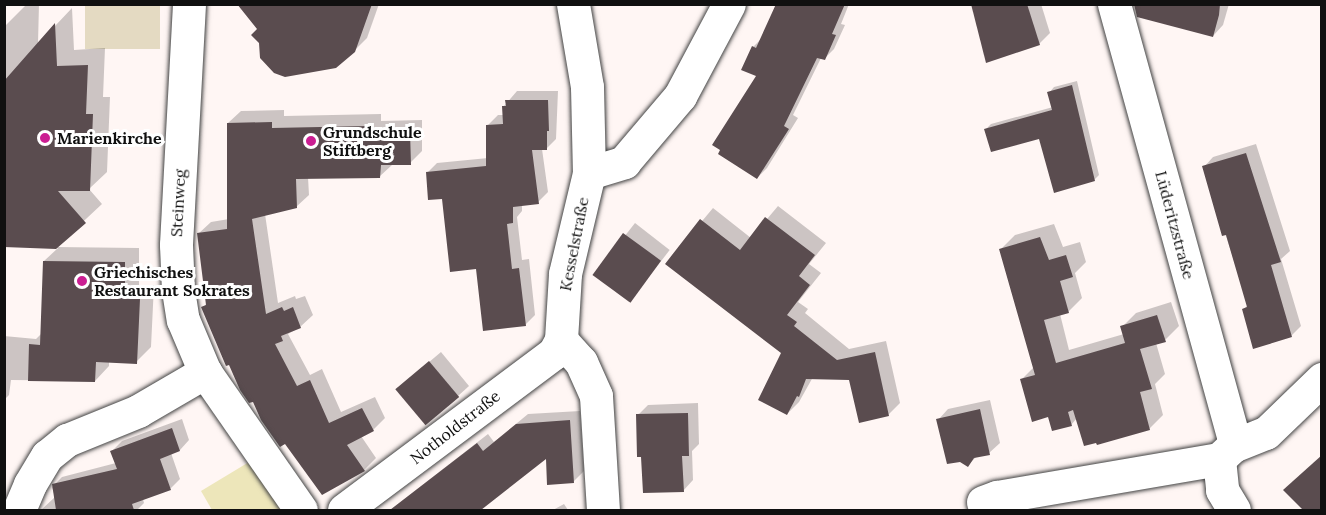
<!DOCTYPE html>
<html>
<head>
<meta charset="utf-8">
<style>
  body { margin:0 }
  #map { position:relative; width:1326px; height:515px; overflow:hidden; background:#fff6f4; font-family:Lora,serif }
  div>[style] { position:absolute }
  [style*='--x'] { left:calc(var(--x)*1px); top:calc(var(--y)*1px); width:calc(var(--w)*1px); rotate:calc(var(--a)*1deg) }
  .green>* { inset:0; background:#ede6ba }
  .cemetery>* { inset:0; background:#e4dac2; transform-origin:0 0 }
  .shadow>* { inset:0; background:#0003; transform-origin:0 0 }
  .building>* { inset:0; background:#5a4c4f; transform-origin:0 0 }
  .roads { filter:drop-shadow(0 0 2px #434343) drop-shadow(0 0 2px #434343) }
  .minor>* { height:33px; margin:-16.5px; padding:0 16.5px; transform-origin:16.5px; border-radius:16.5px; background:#fff }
  .dots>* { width:16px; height:16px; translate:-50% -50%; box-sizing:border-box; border:3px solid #fff; border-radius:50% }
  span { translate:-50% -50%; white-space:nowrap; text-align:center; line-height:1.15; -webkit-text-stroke:6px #fff; paint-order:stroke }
  .poi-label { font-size:16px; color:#101010; font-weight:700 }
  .left { translate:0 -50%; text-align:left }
  .street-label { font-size:16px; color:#101010 }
  .frame { position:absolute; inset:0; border:6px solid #101010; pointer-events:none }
</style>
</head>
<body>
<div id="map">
  <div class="green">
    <i style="clip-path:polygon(249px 462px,283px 510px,212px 510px,201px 491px)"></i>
  </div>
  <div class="cemetery">
    <i style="left:85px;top:5px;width:75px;height:44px"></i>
  </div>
  <div class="shadow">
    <i style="clip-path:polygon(27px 4px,39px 4px,38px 44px,72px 8px,74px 50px,105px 48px,103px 97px,110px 97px,107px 172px,89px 189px,102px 204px,56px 247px,139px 248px,139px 285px,154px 285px,151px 347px,136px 362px,109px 361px,109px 366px,95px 381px,11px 380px,9px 395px,4px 400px,4px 336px,36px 339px,42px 333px,44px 261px,58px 248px,4px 245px,4px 27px)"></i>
    <i style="clip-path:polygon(244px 4px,379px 4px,367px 38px,354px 51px,259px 29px)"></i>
    <i style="clip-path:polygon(778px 4px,849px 4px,841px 24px,845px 25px,834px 49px,824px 59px,821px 58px,793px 115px,798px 118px,767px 168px,757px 178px,758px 76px,753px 47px,762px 38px)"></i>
    <i style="clip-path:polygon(972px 4px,1041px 4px,1050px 33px,1039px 44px)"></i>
    <i style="clip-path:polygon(1168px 4px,1229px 4px,1223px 25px,1213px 36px)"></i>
    <i style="clip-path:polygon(1077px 81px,1099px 175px,1094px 180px,1040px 137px,986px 129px,991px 124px,1053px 107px,1049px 93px,1054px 87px)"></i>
    <i style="clip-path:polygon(517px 91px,558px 91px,556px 139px,546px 149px,542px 149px,548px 192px,538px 202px,522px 204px,522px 211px,517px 217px,522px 260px,529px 259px,535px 315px,525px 325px,477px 268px,443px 198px,427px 173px,437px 163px,488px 158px,488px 125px,498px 115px,504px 115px,504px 106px)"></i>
    <i style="clip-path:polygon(284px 110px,284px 116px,381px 114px,381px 121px,422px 120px,422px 151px,410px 163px,392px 165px,379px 177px,308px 177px,309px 195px,296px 207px,265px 214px,278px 303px,295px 296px,296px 299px,305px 296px,313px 315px,300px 327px,288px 334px,310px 375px,322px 369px,341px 412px,375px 397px,385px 418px,373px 430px,361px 436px,376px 458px,364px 470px,286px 443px,203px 308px,207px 303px,198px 234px,211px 222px,229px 219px,228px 123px,241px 111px)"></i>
    <i style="clip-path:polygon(1256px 144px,1290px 251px,1281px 259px,1301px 326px,1291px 336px,1244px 309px,1248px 305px,1204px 167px,1213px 157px)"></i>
    <i style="clip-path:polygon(778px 206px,826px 243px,809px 264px,821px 273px,798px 302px,808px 309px,805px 313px,849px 349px,886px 341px,900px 403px,888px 415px,850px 379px,813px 377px,799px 402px,787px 414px,783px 353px,667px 263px,713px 208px,751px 238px)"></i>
    <i style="left:635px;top:223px;width:44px;height:66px;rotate:38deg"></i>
    <i style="clip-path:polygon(1054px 224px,1063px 247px,1080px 242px,1086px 262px,1075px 273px,1082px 298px,1068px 312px,1060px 314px,1069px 350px,1124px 334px,1122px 327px,1136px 313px,1171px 302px,1179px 326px,1165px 340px,1156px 343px,1165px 374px,1155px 384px,1163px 415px,1149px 429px,1077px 418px,1071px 425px,1049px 416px,1021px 380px,1035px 366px,1001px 249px,1015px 235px)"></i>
    <i style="clip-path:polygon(441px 352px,469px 386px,458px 396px,397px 389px)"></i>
    <i style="clip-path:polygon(990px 400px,1000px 443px,989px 453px,977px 456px,968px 465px,938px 420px,948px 409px)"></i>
    <i style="clip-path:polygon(698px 403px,699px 444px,692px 451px,693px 480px,683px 491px,638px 415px,648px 405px)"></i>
    <i style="clip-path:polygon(580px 411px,584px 471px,573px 482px,547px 457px,479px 510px,390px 510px,488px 434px,494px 442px,528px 414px)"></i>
    <i style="clip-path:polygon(182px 419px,189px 440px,180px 450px,171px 453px,180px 479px,171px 488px,143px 499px,144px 503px,137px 510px,41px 510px,55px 497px,52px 487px,62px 477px,116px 463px,112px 451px,122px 441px)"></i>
    <i style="clip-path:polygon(564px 504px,568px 510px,553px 510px)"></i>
  </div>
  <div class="building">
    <i style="clip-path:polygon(237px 4px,372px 4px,355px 52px,336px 68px,285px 77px,274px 73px,260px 58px,259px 43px,251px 35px,257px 29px)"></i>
    <i style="clip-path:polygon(776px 4px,845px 4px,832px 34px,836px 35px,825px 60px,817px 58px,784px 126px,789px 129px,757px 179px,718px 154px,720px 150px,712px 145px,756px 76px,741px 70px,752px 46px,756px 48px)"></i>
    <i style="clip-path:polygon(971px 4px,1027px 4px,1040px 45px,986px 63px)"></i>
    <i style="clip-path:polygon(1134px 4px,1220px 4px,1219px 15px,1213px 37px,1137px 17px)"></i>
    <i style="clip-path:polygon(55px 23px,57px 66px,88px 65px,86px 114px,93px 114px,90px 191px,58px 191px,86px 223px,56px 249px,4px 247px,4px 81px)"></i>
    <i style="clip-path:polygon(1072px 85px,1095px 181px,1054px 193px,1039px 139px,991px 152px,984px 129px,1052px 110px,1047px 92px)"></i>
    <i style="clip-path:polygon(505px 100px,548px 100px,549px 131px,547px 131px,547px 150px,532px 150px,539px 204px,513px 207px,513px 223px,507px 224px,512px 269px,519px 268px,526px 326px,483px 331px,476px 269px,450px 272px,442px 199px,428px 200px,426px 172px,486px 166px,486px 125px,503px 124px,502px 106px,506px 106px)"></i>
    <i style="clip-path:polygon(272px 122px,272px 128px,369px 126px,369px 132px,410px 131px,411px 165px,381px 165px,380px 178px,296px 179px,297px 208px,252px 219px,266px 314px,282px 307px,284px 311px,293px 307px,301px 328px,281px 336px,283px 341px,275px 344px,297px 386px,310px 380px,329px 423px,362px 408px,374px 431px,347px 445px,365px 471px,322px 495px,285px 444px,280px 447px,261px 420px,253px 402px,249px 403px,240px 390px,229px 365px,226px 366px,201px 307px,206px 305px,197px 233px,227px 229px,227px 123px)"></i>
    <i style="clip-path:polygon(1246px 153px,1281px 262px,1271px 265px,1292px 337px,1253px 349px,1242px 309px,1247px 307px,1226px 235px,1222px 236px,1202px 166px)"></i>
    <i style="clip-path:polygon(765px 217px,815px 255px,799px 276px,810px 285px,787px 315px,797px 322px,794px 326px,837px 360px,875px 352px,889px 416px,859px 423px,849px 380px,806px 379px,799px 397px,797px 396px,787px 415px,758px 400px,781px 353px,665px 264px,700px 219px,740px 250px)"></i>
    <i style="left:623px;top:233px;width:47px;height:52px;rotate:36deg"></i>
    <i style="clip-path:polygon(1040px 237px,1049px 260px,1066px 255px,1073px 277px,1060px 281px,1069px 313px,1044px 320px,1056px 363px,1125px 343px,1120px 326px,1157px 315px,1166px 342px,1140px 349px,1152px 389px,1140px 392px,1150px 430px,1097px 445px,1096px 443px,1084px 446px,1073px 410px,1068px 412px,1072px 426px,1052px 431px,1048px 417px,1032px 422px,1020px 379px,1035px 375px,999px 249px)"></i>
    <i style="clip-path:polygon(43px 261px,125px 262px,125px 299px,140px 299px,137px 364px,96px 362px,95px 382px,28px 381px,29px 344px,40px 345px)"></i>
    <i style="left:429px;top:361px;width:47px;height:44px;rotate:50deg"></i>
    <i style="clip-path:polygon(980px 409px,990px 455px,974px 458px,968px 467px,960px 462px,947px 464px,936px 419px)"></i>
    <i style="clip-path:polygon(688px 413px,689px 456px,682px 456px,684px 492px,643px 493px,641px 457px,637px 457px,636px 414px)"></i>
    <i style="clip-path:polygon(570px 420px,574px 483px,547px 485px,546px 459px,481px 510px,390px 510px,477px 443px,483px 451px,516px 424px)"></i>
    <i style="clip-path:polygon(172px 428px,180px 451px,160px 459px,171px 490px,132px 504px,134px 510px,56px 510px,52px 484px,117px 469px,110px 451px)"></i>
    <i style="clip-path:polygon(1322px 455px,1322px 510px,1303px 510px,1283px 490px)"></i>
  </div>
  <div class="roads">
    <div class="minor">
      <i style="--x:189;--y:4;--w:241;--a:93.1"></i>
      <i style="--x:176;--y:245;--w:45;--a:87.5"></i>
      <i style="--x:178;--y:290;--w:30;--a:81"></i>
      <i style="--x:183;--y:320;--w:56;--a:67.1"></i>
      <i style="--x:205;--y:372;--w:168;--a:55.2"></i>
      <i style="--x:573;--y:4;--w:84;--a:80.4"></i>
      <i style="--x:587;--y:87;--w:86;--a:88.7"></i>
      <i style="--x:589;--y:173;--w:104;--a:103.4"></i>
      <i style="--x:565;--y:274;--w:66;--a:93.5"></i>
      <i style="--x:561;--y:340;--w:30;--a:48"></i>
      <i style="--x:581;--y:362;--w:37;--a:66"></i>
      <i style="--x:596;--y:396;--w:114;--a:86.5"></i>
      <i style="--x:1114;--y:4;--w:447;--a:74.6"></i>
      <i style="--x:1233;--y:435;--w:11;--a:90"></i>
      <i style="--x:1233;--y:446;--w:19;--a:137"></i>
      <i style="--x:1219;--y:459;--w:31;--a:84"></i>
      <i style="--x:1222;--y:490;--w:23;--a:59"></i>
      <i style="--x:589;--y:173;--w:37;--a:-17"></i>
      <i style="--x:624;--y:162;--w:87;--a:-49.7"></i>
      <i style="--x:680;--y:96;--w:104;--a:-62"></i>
      <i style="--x:1233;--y:446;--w:35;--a:-22"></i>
      <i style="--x:1266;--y:433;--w:78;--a:-44"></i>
      <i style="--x:983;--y:502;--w:15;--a:-20"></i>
      <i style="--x:997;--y:497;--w:225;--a:-9.7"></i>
      <i style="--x:19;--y:510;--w:28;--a:-67"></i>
      <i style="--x:30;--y:484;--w:33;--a:-59"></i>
      <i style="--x:47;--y:456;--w:26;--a:-39"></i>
      <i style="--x:67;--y:440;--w:77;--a:-22.2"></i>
      <i style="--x:138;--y:411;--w:78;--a:-30.2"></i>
      <i style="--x:344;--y:510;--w:262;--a:-36.8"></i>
      <i style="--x:554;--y:353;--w:15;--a:-62"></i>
    </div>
  </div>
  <div class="dots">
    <i style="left:45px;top:138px;background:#cb1e92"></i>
    <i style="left:311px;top:141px;background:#cb1e92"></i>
    <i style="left:82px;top:281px;background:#cb1e92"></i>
  </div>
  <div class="poi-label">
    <span class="left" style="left:323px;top:141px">Grundschule<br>Stiftberg</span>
    <span class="left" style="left:57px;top:138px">Marienkirche</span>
    <span class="left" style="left:94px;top:281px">Griechisches<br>Restaurant Sokrates</span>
  </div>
  <div class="street-label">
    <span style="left:178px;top:203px;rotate:-87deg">Steinweg</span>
    <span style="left:1175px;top:225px;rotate:75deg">Lüderitzstraße</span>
    <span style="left:574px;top:244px;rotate:-79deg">Kesselstraße</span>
    <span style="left:455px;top:427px;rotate:-38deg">Notholdstraße</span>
  </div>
  <div class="frame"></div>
</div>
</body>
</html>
